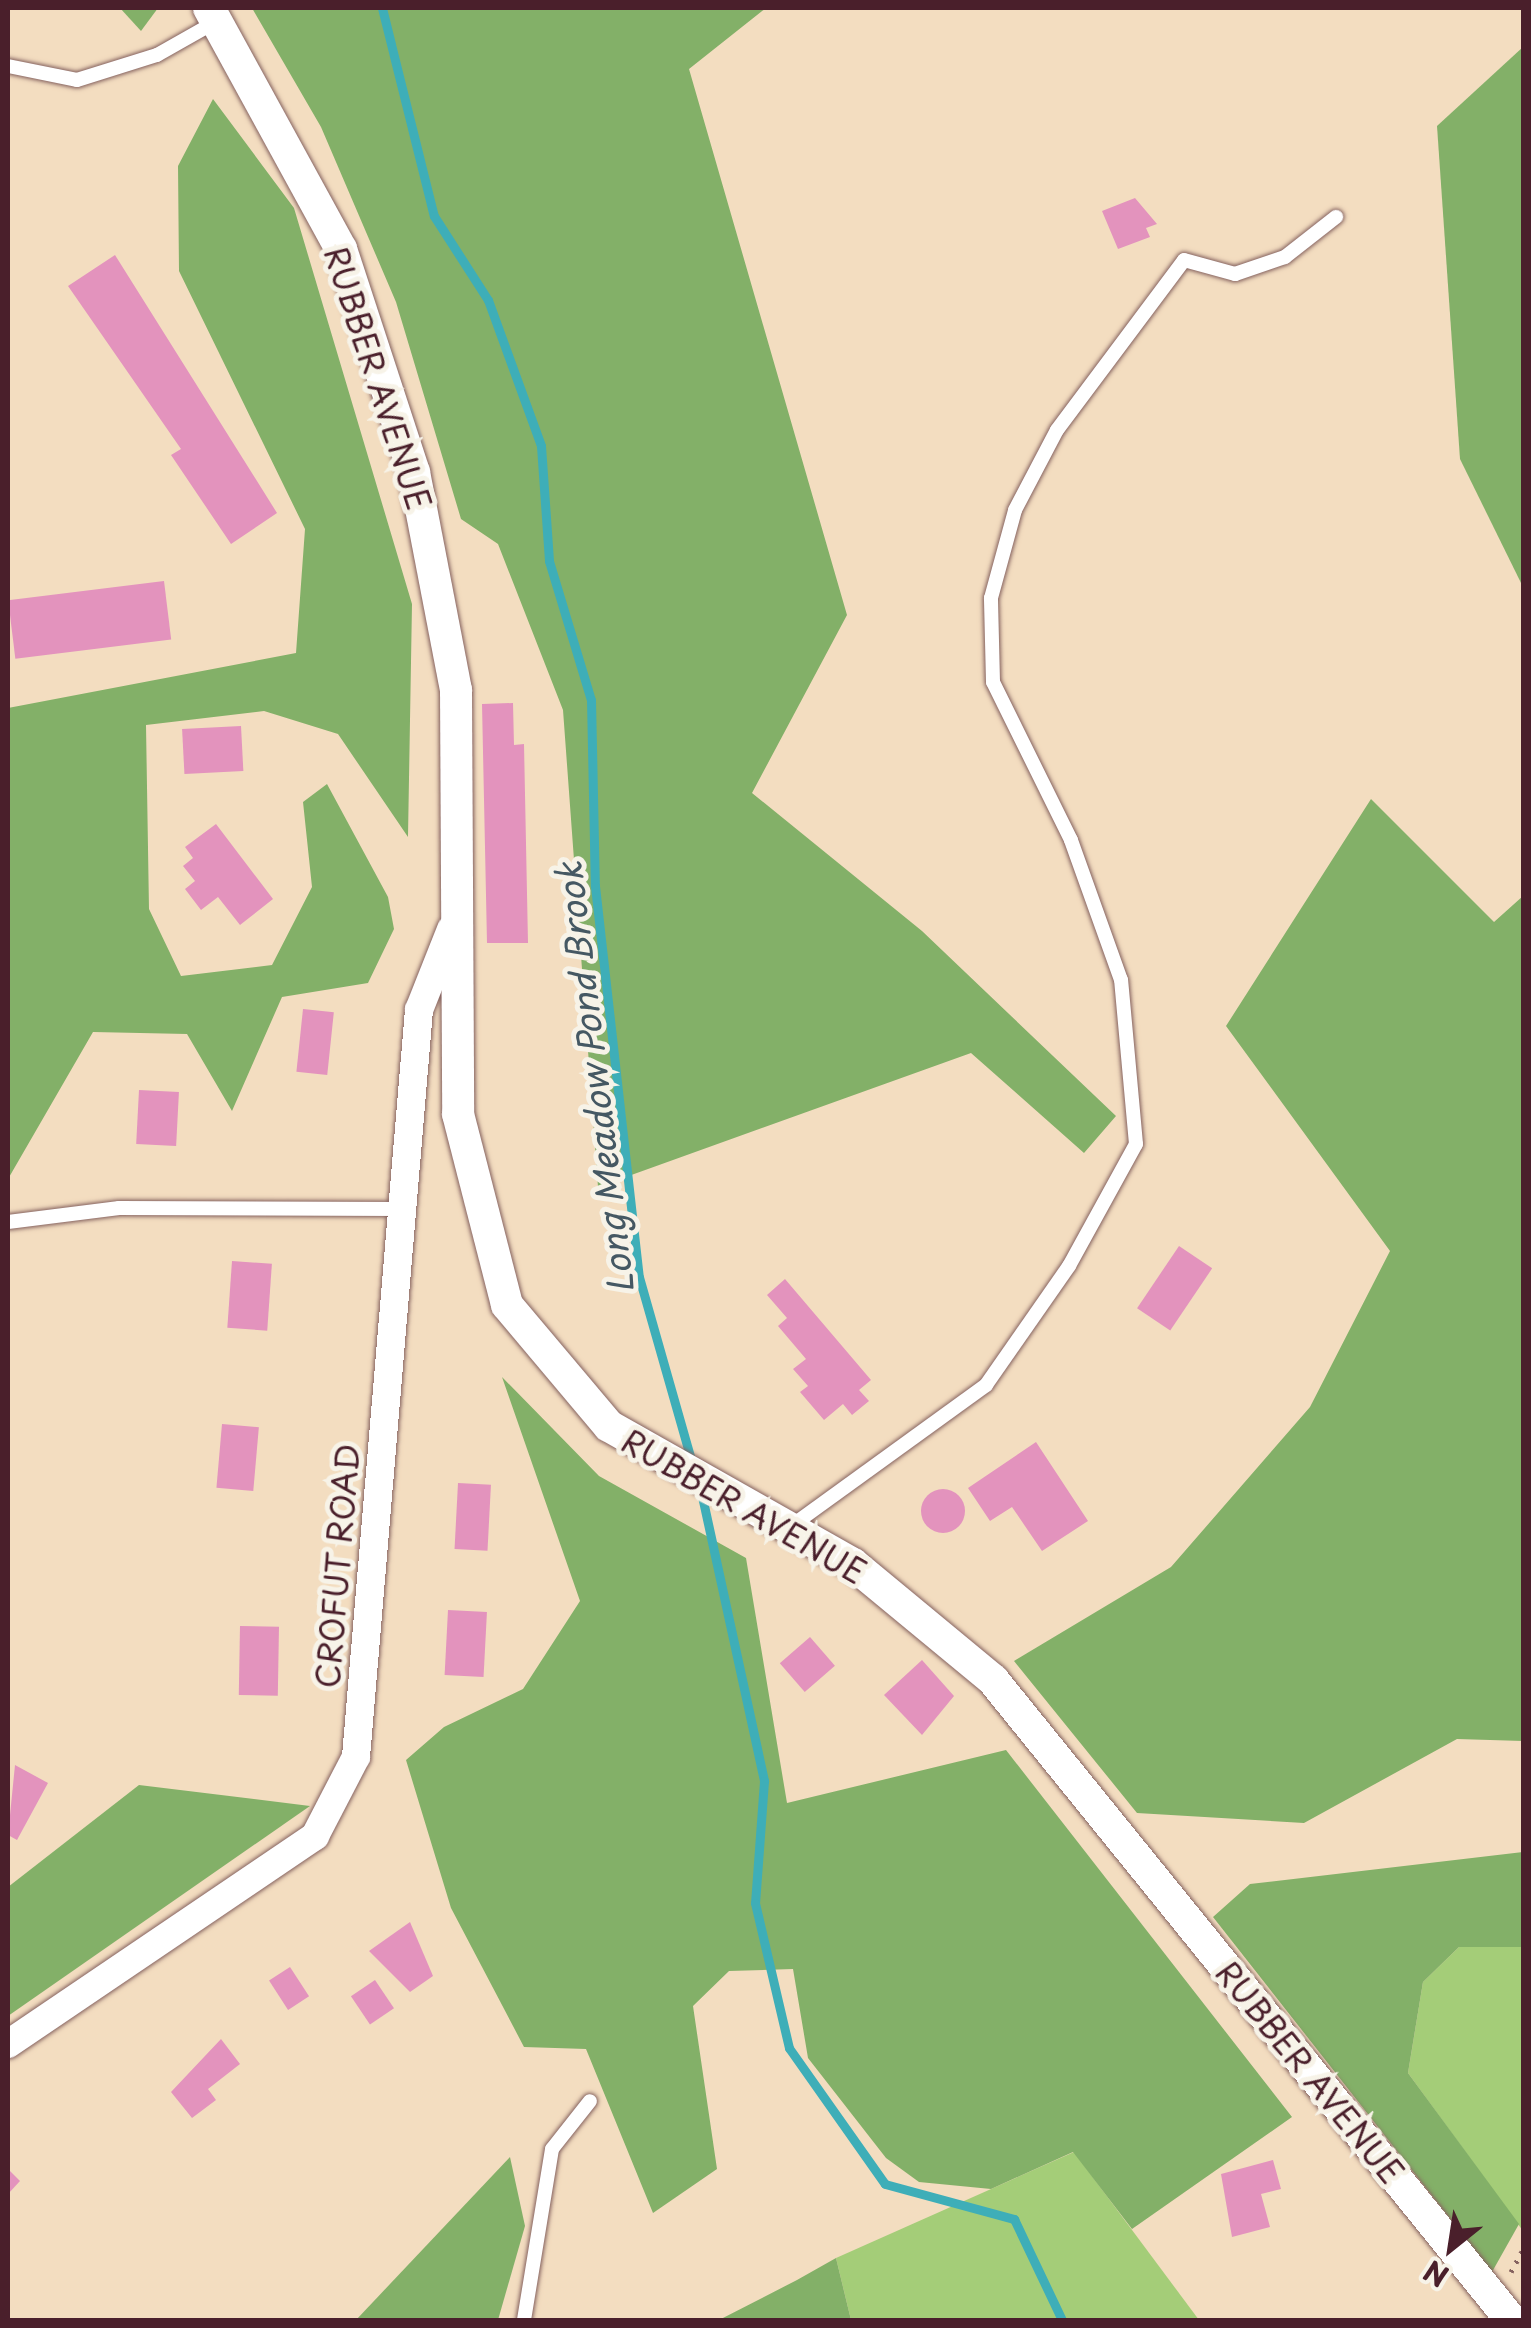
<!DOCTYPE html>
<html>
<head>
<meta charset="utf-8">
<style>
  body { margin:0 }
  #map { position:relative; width:1531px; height:2328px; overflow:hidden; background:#f3ddc0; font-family:"Playpen Sans",sans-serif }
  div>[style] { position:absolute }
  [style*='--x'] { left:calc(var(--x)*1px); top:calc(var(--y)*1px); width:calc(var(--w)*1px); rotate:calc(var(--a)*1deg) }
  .green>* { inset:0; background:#a4cd78 }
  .forest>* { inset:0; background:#83b068 }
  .stream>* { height:9px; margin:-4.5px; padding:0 4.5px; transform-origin:4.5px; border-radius:4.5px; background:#3eaeb8 }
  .building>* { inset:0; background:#e393bd; transform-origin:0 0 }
  .round { border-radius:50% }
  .path>* { height:5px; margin-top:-2.5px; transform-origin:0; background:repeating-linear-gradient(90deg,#85625f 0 2.5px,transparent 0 10.5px) }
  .roads { filter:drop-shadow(0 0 2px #85625f) drop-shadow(0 0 2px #85625f) }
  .service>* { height:14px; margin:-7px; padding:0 7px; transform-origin:7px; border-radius:7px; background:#fff }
  .minor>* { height:28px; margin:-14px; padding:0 14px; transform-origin:14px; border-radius:14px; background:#fff }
  .tertiary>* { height:32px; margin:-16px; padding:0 16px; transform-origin:16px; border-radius:16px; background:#fff }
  span { translate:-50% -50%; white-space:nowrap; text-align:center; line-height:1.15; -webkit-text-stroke:10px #f7f3e8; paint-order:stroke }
  .street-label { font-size:32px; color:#4a1f2b }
  .water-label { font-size:35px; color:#455863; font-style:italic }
  .frame { position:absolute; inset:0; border:10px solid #4a1f2b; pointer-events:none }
  .north { position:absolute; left:1401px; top:2198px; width:100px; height:100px; -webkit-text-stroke:8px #f7f3e8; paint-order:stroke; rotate:210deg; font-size:28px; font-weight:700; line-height:40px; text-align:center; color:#4a1f2b }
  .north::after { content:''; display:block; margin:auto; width:35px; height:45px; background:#4a1f2b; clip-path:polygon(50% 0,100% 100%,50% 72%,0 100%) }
</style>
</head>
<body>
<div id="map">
  <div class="green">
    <i style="clip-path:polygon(1459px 1947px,1523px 1947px,1523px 2231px,1408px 2073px,1423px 1982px)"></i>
    <i style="clip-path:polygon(1074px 2152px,1199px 2320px,851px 2320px,836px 2258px)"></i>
  </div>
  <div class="forest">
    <i style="clip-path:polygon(120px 8px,158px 8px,141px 31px)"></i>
    <i style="clip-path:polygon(252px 8px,766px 8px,689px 69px,847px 615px,752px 793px,922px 931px,1116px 1116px,1084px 1153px,971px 1053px,598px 1187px,563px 710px,498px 544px,461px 519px,396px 302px,321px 127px)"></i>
    <i style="clip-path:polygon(1523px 47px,1523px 587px,1460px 459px,1437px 126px)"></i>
    <i style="clip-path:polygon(213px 99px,294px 208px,412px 604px,408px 837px,338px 734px,264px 711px,146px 725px,149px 909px,181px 976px,272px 965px,312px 887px,303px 802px,327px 784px,388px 897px,394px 929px,368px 983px,282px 997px,232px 1111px,187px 1034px,93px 1032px,8px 1179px,8px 708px,296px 653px,305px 529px,179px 271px,178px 166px)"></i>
    <i style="clip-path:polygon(1371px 799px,1494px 922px,1523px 896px,1523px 1741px,1457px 1739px,1304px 1823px,1137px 1813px,1014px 1661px,1171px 1567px,1310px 1407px,1390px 1251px,1226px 1026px)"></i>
    <i style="clip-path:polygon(502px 1377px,599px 1476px,746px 1558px,787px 1803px,1006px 1750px,1292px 2117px,1132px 2229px,1073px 2152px,991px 2189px,919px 2182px,886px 2158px,808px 2058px,793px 1969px,729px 1971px,693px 2006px,717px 2169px,653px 2213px,586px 2049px,524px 2047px,451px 1908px,406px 1760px,444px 1727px,523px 1689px,580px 1601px)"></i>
    <i style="clip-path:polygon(139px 1785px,310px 1806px,8px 2016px,8px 1887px)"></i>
    <i style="clip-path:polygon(1523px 1852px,1523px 1947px,1459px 1947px,1423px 1982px,1408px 2073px,1519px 2224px,1492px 2272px,1213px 1917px,1250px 1884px)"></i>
    <i style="clip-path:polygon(510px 2157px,525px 2226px,498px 2320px,356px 2320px)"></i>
    <i style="clip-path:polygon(836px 2258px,851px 2320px,719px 2320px,797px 2280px)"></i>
  </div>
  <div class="stream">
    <i style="--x:382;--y:8;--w:214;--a:76"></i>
    <i style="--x:434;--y:216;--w:100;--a:57.3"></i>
    <i style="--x:488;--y:300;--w:155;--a:70"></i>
    <i style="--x:541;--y:446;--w:115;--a:86"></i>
    <i style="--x:549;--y:561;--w:145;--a:73.2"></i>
    <i style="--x:591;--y:700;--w:186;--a:88.8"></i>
    <i style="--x:595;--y:886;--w:393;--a:83.6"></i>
    <i style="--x:639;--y:1277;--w:193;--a:74.1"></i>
    <i style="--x:700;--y:1487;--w:301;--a:77.7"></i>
    <i style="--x:764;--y:1781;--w:122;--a:94.2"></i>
    <i style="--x:755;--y:1903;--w:149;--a:76.8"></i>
    <i style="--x:789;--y:2048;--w:166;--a:54.8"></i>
    <i style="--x:885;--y:2184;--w:134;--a:15.2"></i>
    <i style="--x:1014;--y:2219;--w:112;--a:64.6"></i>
  </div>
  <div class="building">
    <i style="clip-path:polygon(1135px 198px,1157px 224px,1146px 228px,1150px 237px,1118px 249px,1102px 211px)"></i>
    <i style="clip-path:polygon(115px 255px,277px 513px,231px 544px,171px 455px,181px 449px,68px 286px)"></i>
    <i style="left:164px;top:581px;width:59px;height:157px;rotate:83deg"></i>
    <i style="clip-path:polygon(513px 703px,514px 745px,524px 744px,528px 943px,487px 943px,482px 704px)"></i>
    <i style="left:241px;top:726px;width:45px;height:59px;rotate:87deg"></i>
    <i style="clip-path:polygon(216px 824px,273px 899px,240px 925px,218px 897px,201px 910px,185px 889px,195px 881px,183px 866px,193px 858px,185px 847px)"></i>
    <i style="left:303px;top:1009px;width:31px;height:63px;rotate:6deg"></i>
    <i style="left:139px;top:1090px;width:40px;height:54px;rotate:3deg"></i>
    <i style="left:1179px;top:1246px;width:40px;height:75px;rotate:34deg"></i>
    <i style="left:232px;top:1261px;width:40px;height:67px;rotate:4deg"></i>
    <i style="clip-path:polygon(785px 1279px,871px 1380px,859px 1390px,869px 1401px,852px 1415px,843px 1404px,824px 1420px,800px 1392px,808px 1386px,793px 1369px,806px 1359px,778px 1326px,787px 1318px,767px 1295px)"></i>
    <i style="left:222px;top:1424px;width:37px;height:64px;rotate:5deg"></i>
    <i style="clip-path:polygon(1036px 1442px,1088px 1521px,1042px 1551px,1012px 1507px,990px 1521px,968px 1488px)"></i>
    <i style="left:458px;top:1483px;width:33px;height:66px;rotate:3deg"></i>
    <i class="round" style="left:921px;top:1489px;width:44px;height:44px"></i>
    <i style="left:448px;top:1610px;width:39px;height:65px;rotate:3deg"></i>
    <i style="left:240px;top:1626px;width:39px;height:69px;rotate:1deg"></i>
    <i style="left:810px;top:1637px;width:38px;height:40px;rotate:49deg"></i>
    <i style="clip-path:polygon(922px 1660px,954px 1696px,922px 1735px,884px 1695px)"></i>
    <i style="clip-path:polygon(15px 1765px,48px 1783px,17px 1840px,8px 1835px)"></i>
    <i style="clip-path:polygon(410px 1922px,433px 1976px,410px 1992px,369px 1951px)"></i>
    <i style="left:290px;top:1967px;width:35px;height:25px;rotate:57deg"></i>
    <i style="left:375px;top:1980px;width:34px;height:29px;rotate:56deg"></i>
    <i style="clip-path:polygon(221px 2039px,240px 2064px,208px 2089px,216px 2100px,192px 2118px,171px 2092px)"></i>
    <i style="clip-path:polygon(1273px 2160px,1281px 2189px,1261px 2194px,1270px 2227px,1232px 2237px,1221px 2174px)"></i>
    <i style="clip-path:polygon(8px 2169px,20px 2181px,8px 2194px)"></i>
  </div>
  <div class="path">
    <i style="--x:1511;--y:2272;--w:27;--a:-62"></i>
  </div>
  <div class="roads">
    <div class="service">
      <i style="--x:8;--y:66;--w:70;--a:11.5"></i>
      <i style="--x:77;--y:80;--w:84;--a:-17.4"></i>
      <i style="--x:157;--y:55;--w:69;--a:-29.5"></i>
      <i style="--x:8;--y:1222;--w:112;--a:-7.2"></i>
      <i style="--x:119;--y:1208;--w:284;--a:0.2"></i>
      <i style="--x:790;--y:1527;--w:242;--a:-35.9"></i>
      <i style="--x:986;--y:1385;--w:145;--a:-55.1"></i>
      <i style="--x:1069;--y:1266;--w:139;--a:-61.2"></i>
      <i style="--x:1136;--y:1144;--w:165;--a:-95.2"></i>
      <i style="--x:1121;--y:980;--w:149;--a:-109.7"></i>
      <i style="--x:1071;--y:840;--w:176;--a:-116.3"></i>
      <i style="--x:993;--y:682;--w:84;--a:-91.4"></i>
      <i style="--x:991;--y:598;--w:91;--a:-74.7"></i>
      <i style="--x:1015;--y:510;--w:90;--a:-62.3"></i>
      <i style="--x:1057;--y:430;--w:212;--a:-53.2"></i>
      <i style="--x:1184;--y:260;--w:53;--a:15.4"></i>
      <i style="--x:1235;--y:274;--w:53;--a:-18.8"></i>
      <i style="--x:1285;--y:257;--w:65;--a:-38.1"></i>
      <i style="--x:524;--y:2320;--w:173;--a:-80.7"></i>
      <i style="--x:552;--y:2149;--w:61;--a:-51.6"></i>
    </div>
    <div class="minor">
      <i style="--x:8;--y:2044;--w:371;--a:-34.1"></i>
      <i style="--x:315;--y:1836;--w:89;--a:-62.6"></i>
      <i style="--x:356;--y:1757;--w:750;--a:-85.18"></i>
      <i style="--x:419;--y:1010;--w:87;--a:-68.4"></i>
    </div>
    <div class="tertiary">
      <i style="--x:209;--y:8;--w:275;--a:61.3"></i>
      <i style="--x:341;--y:249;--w:235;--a:71.9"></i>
      <i style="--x:414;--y:472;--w:222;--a:79.1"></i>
      <i style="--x:456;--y:690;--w:424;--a:89.7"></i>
      <i style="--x:458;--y:1114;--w:197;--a:75.6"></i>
      <i style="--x:507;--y:1305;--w:158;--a:49.9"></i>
      <i style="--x:609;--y:1426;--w:280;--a:29.5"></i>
      <i style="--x:853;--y:1564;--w:182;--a:39.6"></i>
      <i style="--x:993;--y:1680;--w:823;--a:51.01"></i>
    </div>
  </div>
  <div class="street-label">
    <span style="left:378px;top:378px;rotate:72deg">RUBBER AVENUE</span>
    <span style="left:744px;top:1506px;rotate:30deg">RUBBER AVENUE</span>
    <span style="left:337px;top:1566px;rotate:-85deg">CROFUT ROAD</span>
    <span style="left:1310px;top:2072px;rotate:51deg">RUBBER AVENUE</span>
  </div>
  <div class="water-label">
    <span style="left:594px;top:1078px;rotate:-97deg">Long Meadow Pond Brook</span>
  </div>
  <div class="frame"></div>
  <div class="north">N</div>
</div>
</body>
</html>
